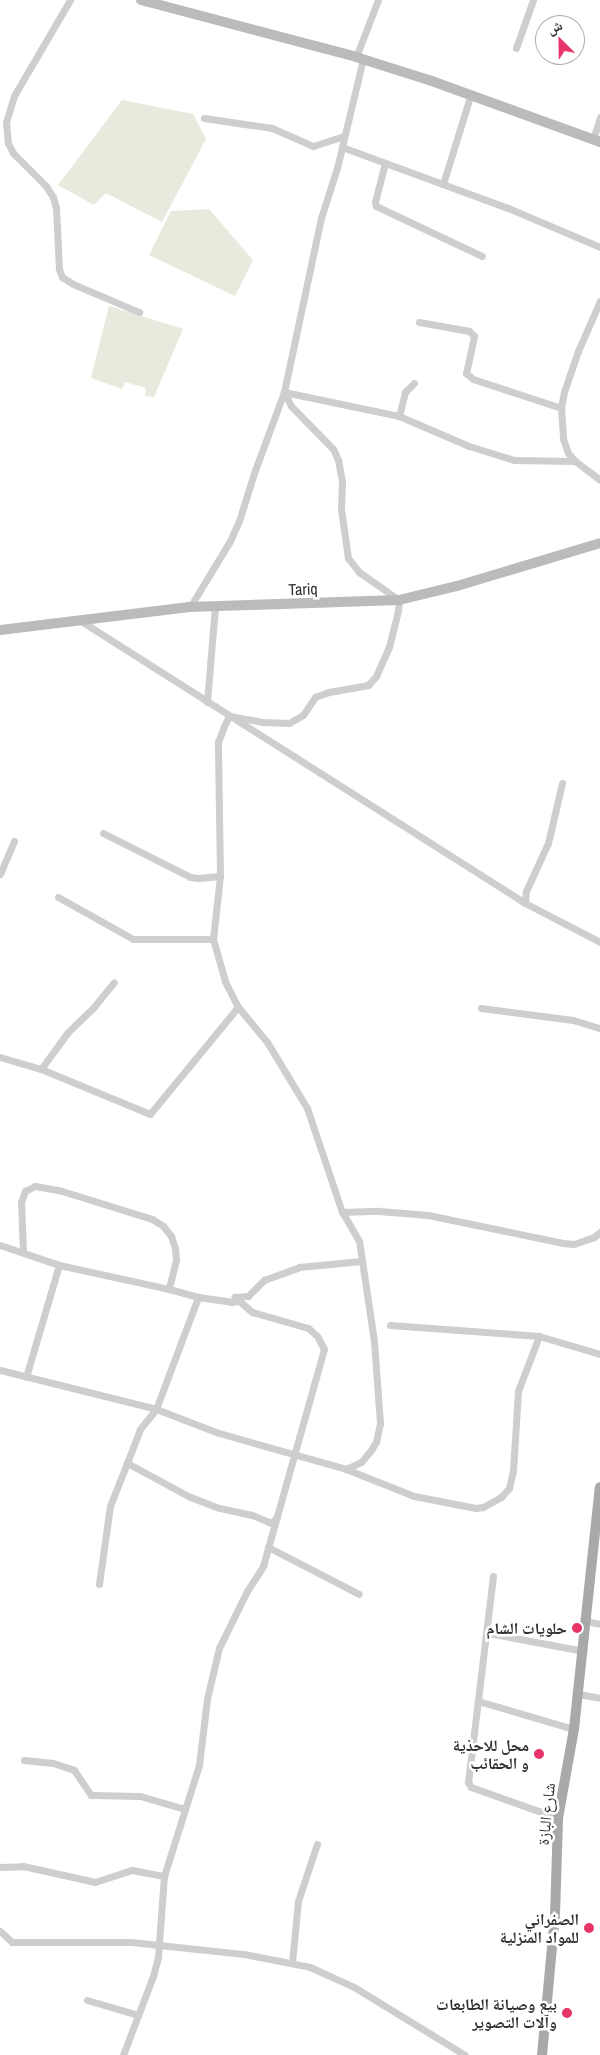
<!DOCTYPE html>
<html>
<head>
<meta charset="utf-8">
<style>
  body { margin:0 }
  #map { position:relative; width:600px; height:2055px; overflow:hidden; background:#fff; font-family:"Archivo Narrow","Noto Naskh Arabic",sans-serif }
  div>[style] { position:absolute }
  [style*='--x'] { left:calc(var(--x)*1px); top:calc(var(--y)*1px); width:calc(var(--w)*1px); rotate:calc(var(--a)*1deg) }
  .green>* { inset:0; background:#e7eadc }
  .street>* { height:7px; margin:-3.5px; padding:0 3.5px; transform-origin:3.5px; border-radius:3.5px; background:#cecece }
  .secondary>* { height:10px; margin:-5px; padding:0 5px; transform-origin:5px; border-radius:5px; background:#bbb }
  .primary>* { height:10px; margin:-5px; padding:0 5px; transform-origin:5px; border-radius:5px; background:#a9a9a9 }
  .dots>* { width:14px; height:14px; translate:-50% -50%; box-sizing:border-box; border:2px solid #fff; border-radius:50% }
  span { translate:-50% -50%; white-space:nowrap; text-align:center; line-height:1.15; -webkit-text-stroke:5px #fff; paint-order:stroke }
  .street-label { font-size:16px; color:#313131 }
  .poi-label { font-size:16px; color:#313131; font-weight:700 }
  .right { translate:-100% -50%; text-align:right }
  .north { position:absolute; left:535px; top:15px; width:50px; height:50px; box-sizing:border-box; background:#fff; border:1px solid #adadad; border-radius:50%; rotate:337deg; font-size:14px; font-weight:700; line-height:20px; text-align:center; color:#313131 }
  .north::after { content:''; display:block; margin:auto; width:18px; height:22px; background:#e73469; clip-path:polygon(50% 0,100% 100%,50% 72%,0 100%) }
</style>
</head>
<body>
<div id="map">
  <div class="green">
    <i style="clip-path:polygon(122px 100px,193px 114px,206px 139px,162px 222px,106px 193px,94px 205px,58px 185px)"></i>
    <i style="clip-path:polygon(209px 209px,253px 260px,235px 296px,149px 255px,171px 211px)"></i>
    <i style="clip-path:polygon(109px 306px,183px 329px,154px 397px,145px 396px,146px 388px,125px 382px,122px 389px,91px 378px)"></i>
  </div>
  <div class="street">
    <i style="--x:70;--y:0;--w:111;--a:120.3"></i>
    <i style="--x:14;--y:96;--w:27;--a:107"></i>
    <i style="--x:6;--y:122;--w:21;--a:85"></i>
    <i style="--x:8;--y:143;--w:11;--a:63"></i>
    <i style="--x:13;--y:153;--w:47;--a:45"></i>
    <i style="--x:46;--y:186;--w:13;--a:58"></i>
    <i style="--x:53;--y:197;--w:11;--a:75"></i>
    <i style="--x:56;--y:208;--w:61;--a:87.2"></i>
    <i style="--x:59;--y:269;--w:9;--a:69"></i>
    <i style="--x:62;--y:277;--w:13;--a:32"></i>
    <i style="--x:73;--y:284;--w:72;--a:23"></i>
    <i style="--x:516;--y:48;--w:51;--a:-70.5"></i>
    <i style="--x:356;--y:57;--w:61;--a:-68.9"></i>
    <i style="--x:204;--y:118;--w:69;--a:8.4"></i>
    <i style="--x:272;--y:128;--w:45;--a:23.7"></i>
    <i style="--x:313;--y:146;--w:33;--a:-18"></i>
    <i style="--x:593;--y:140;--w:24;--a:-73"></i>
    <i style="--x:342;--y:147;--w:177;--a:20.2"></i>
    <i style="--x:508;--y:208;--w:100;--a:23"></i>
    <i style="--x:385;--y:163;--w:40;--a:104.4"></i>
    <i style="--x:375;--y:202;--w:4;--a:76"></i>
    <i style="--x:376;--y:206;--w:117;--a:25.3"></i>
    <i style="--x:443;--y:184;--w:91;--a:-72.8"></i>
    <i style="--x:600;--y:301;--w:55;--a:113.7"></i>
    <i style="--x:578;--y:351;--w:43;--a:108.9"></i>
    <i style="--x:564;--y:392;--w:16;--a:101"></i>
    <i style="--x:561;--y:408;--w:31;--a:86"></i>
    <i style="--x:563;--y:439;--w:15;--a:70"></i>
    <i style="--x:568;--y:453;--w:11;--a:49"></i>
    <i style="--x:575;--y:461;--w:31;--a:37"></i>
    <i style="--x:419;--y:322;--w:51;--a:10.2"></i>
    <i style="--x:469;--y:331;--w:7;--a:45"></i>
    <i style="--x:474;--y:336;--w:38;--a:102"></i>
    <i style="--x:466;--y:373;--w:9;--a:41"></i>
    <i style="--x:473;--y:379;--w:93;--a:18.2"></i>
    <i style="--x:414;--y:383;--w:13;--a:135"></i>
    <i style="--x:405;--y:392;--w:25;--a:104"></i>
    <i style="--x:399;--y:416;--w:76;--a:23.2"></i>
    <i style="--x:469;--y:446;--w:47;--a:17.3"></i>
    <i style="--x:514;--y:460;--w:61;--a:0.9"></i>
    <i style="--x:190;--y:607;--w:77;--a:-58.8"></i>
    <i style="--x:230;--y:541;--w:22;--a:-66"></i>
    <i style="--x:239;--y:521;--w:50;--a:-72.6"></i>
    <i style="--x:254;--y:473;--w:86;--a:-69.7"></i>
    <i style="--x:284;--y:392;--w:117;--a:11.8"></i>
    <i style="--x:81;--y:621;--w:526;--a:32.42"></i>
    <i style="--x:207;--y:702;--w:95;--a:-85.2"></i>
    <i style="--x:562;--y:783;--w:62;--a:103.1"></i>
    <i style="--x:548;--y:843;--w:53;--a:114.6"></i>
    <i style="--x:526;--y:891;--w:12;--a:95"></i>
    <i style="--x:525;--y:903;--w:85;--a:27.5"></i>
    <i style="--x:103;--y:833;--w:97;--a:26.8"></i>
    <i style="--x:190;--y:877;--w:8;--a:7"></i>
    <i style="--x:198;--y:878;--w:22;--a:-5"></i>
    <i style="--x:0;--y:874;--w:36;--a:-67"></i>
    <i style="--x:58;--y:897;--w:86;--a:29.2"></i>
    <i style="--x:133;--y:939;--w:80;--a:0"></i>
    <i style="--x:481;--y:1008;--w:93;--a:7.4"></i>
    <i style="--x:573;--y:1020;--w:28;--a:17"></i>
    <i style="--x:0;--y:1057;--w:43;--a:16.3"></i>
    <i style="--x:41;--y:1069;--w:118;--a:22.4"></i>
    <i style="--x:150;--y:1114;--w:139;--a:-50.6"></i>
    <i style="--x:41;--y:1069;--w:46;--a:-53.9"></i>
    <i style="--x:68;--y:1032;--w:35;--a:-44"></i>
    <i style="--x:93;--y:1008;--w:33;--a:-51"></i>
    <i style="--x:342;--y:1212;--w:37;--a:-2"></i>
    <i style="--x:379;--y:1211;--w:49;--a:4.7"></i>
    <i style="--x:428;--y:1215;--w:138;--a:11.7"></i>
    <i style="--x:563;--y:1243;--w:11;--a:5"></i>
    <i style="--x:574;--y:1244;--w:21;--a:-19"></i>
    <i style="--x:594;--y:1237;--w:8;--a:-40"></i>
    <i style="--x:0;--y:1245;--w:62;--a:18.7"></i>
    <i style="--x:59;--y:1265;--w:113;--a:12.3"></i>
    <i style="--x:169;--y:1289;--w:30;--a:15"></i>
    <i style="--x:198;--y:1297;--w:34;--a:8"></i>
    <i style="--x:232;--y:1302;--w:5;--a:-11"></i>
    <i style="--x:237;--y:1301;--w:4;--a:-117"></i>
    <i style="--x:235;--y:1297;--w:13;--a:-4"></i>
    <i style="--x:248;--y:1296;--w:23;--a:-45"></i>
    <i style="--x:264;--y:1280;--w:37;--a:-20"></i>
    <i style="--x:299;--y:1267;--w:63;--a:-5.4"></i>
    <i style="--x:23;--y:1251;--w:49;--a:-92.3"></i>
    <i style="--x:21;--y:1202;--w:12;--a:-70"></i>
    <i style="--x:25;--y:1191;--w:11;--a:-27"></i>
    <i style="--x:35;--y:1186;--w:27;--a:10"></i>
    <i style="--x:62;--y:1191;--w:94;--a:17.3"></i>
    <i style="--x:152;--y:1219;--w:13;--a:32"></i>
    <i style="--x:163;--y:1226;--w:13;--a:51"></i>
    <i style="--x:171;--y:1236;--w:13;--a:72"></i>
    <i style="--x:175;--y:1248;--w:12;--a:85"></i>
    <i style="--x:176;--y:1260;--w:30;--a:104"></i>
    <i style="--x:390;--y:1325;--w:149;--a:4.2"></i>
    <i style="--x:539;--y:1336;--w:64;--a:16.4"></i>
    <i style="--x:0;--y:1370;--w:161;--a:14"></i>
    <i style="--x:156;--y:1409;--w:120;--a:-69.4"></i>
    <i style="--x:26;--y:1377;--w:117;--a:-73.6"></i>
    <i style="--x:346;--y:1469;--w:17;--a:-25"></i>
    <i style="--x:361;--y:1462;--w:16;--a:-50"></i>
    <i style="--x:371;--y:1450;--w:9;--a:-58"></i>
    <i style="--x:376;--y:1442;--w:19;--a:-78"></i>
    <i style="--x:380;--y:1423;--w:82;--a:-94.2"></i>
    <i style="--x:374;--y:1341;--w:101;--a:-98.5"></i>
    <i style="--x:359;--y:1241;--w:34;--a:-120"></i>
    <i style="--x:342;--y:1212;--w:110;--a:-108.6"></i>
    <i style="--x:307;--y:1108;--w:77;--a:-121.2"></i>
    <i style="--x:267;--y:1042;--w:45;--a:-129.6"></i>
    <i style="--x:238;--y:1007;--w:29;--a:-117"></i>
    <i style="--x:225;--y:981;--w:44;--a:-105.9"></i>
    <i style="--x:213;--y:939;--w:63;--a:-83.7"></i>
    <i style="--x:220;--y:876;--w:134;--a:-90.9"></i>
    <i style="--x:218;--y:742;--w:17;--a:-69"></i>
    <i style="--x:224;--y:726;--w:11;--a:-63"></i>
    <i style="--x:229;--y:716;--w:34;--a:10"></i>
    <i style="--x:262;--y:722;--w:27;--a:2"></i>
    <i style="--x:289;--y:723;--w:16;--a:-30"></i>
    <i style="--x:303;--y:715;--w:22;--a:-56"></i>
    <i style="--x:315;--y:697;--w:15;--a:-20"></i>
    <i style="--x:329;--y:692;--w:40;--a:-10"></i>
    <i style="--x:368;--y:685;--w:12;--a:-48"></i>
    <i style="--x:376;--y:676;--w:32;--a:-66"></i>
    <i style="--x:389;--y:647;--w:38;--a:-76"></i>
    <i style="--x:398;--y:610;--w:10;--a:-84"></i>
    <i style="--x:399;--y:600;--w:49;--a:-145"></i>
    <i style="--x:359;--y:572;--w:18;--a:-128"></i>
    <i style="--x:348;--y:558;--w:49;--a:-98.1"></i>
    <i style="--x:341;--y:509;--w:27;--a:-88"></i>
    <i style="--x:342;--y:482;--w:22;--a:-100"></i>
    <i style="--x:338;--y:460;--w:12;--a:-114"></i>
    <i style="--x:333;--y:449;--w:60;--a:-134.3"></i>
    <i style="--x:291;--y:406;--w:16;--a:-117"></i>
    <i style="--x:284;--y:392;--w:178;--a:-78"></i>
    <i style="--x:321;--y:218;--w:52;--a:-72.3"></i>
    <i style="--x:337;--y:168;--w:112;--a:-76.6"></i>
    <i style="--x:277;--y:1517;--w:8;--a:135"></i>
    <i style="--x:271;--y:1523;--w:21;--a:-157"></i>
    <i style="--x:252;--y:1515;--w:34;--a:-168"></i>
    <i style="--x:219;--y:1508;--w:31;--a:-159"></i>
    <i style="--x:190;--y:1497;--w:72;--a:-151.6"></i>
    <i style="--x:127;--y:1463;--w:36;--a:-69"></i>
    <i style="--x:140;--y:1429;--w:26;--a:-51"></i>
    <i style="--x:156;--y:1409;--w:67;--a:20.9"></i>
    <i style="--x:219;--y:1433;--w:132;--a:15.8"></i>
    <i style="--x:346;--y:1469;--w:73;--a:21.7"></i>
    <i style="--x:414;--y:1496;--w:63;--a:11"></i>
    <i style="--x:476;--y:1508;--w:7;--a:-8"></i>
    <i style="--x:483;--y:1507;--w:21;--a:-29"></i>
    <i style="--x:501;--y:1497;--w:12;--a:-48"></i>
    <i style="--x:509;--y:1488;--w:17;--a:-77"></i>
    <i style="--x:513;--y:1471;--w:80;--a:-86.4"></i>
    <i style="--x:518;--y:1391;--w:59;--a:-69.1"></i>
    <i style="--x:268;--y:1547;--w:102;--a:27.3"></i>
    <i style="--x:493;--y:1576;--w:208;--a:96.9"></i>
    <i style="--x:468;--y:1782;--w:6;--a:59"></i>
    <i style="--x:471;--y:1787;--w:92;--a:19.6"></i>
    <i style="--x:99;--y:1584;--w:79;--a:-82"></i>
    <i style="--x:110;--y:1506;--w:46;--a:-68.4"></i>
    <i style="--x:585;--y:1621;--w:15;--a:11"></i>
    <i style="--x:488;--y:1633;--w:97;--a:10.7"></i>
    <i style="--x:578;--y:1694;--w:22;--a:10"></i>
    <i style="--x:478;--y:1701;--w:100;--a:16.3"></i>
    <i style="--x:24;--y:1760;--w:29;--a:6"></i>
    <i style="--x:53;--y:1763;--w:22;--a:18"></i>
    <i style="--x:74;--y:1770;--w:30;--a:56"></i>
    <i style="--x:91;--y:1795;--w:49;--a:1.2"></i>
    <i style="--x:140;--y:1796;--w:47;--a:16.1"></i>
    <i style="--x:0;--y:1867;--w:23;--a:-2"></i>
    <i style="--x:23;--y:1866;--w:74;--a:12.5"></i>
    <i style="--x:95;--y:1882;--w:39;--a:-18"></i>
    <i style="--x:132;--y:1870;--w:33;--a:11"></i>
    <i style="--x:0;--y:1931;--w:16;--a:43"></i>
    <i style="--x:12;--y:1942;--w:119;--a:0"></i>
    <i style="--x:131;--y:1942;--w:114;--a:6.1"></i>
    <i style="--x:244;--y:1954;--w:67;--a:11.1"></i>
    <i style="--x:310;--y:1967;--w:48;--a:24.4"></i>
    <i style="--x:354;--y:1987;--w:130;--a:31.5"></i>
    <i style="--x:292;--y:1963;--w:62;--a:-84.5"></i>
    <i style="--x:298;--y:1901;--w:60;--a:-71.6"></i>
    <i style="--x:87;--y:2000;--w:53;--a:16.4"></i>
    <i style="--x:123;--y:2055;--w:85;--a:-69.2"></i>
    <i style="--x:153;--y:1976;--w:20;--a:-75"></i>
    <i style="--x:158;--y:1957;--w:81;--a:-85.8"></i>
    <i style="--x:164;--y:1876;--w:116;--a:-72.5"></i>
    <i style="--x:199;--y:1765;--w:66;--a:-83.1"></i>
    <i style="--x:207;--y:1699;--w:52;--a:-76.8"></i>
    <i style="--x:219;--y:1648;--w:64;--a:-63.8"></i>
    <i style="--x:247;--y:1591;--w:30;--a:-57"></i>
    <i style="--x:263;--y:1566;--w:225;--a:-74.3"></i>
    <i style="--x:324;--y:1349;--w:15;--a:-118"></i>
    <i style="--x:317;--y:1336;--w:12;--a:-138"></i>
    <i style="--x:308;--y:1328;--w:58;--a:-164.1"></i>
    <i style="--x:252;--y:1312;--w:23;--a:-139"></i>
  </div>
  <div class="secondary">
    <i style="--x:141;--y:0;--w:222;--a:14.8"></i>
    <i style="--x:356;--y:57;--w:77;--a:17.5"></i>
    <i style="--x:429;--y:80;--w:182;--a:19.9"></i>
    <i style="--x:0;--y:630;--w:191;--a:-6.9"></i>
    <i style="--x:190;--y:607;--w:209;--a:-1.9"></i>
    <i style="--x:399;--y:600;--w:60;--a:-13.6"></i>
    <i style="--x:457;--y:586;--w:149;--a:-16.7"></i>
  </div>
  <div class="primary">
    <i style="--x:542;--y:2055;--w:141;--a:-84.7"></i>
    <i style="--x:555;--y:1915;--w:97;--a:-88.2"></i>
    <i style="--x:558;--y:1818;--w:90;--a:-79.8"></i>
    <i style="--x:574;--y:1729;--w:243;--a:-83.9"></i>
  </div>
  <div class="dots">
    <i style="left:577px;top:1628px;background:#e73469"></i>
    <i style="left:539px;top:1754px;background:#e73469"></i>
    <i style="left:589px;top:1928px;background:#e73469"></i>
    <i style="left:567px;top:2013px;background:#e73469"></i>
  </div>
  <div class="street-label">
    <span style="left:303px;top:589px;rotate:-2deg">Tariq</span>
    <span style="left:546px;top:1814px;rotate:-84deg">شارع البازة</span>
  </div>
  <div class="poi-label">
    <span class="right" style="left:567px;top:1628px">حلويات الشام</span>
    <span class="right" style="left:529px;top:1754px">محل للاحذية<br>و الحقائب</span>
    <span class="right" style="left:579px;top:1928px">الصفراني<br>للمواد المنزلية</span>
    <span class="right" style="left:557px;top:2013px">بيع وصيانة الطابعات<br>وآلات التصوير</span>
  </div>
  <div class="north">ش</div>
</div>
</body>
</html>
